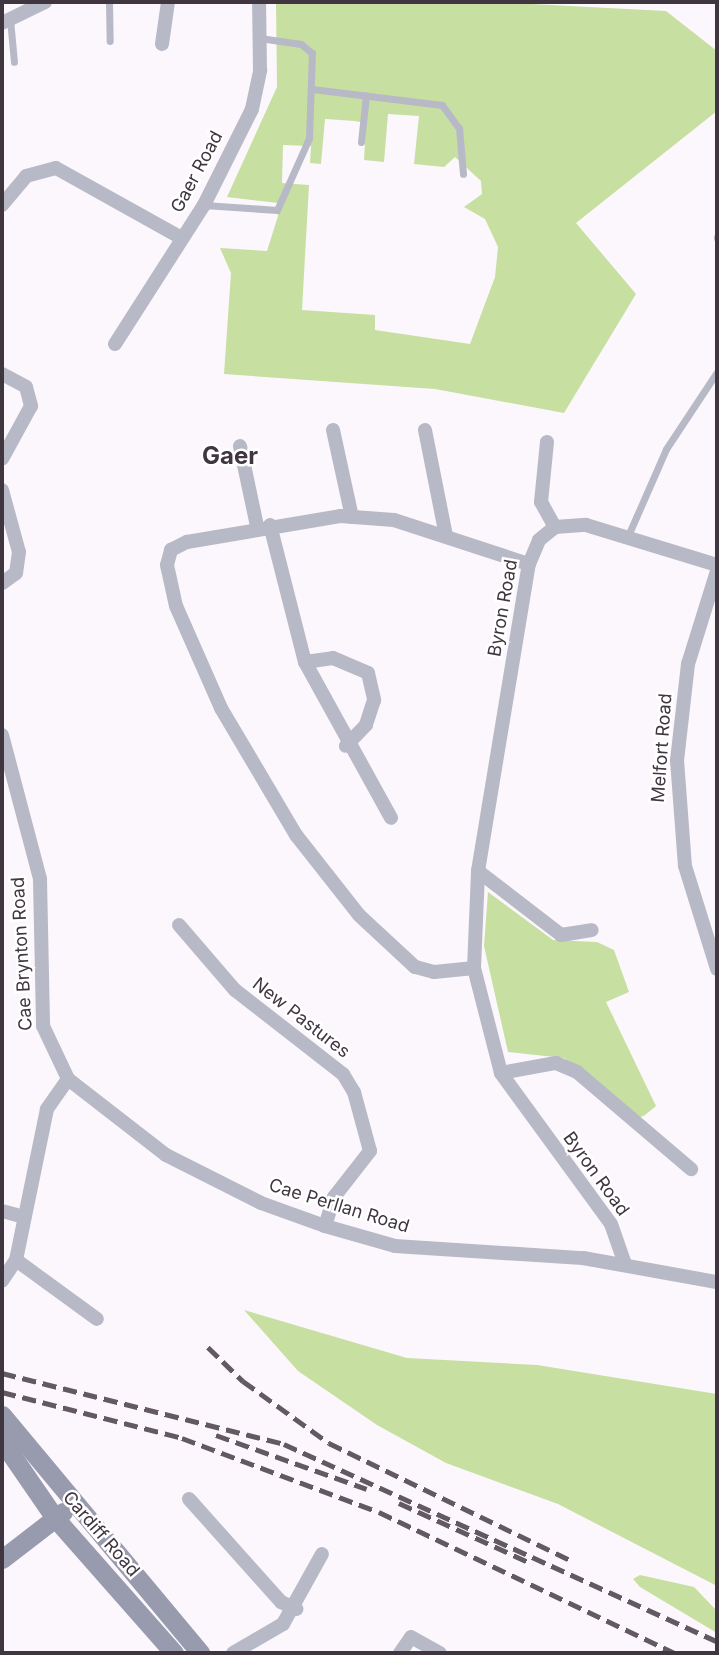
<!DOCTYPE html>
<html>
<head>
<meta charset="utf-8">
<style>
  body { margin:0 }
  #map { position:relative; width:719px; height:1655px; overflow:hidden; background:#fcf7fc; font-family:Inter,sans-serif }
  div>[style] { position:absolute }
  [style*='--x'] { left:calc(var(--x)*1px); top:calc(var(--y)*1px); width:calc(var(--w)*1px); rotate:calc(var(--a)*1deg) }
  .green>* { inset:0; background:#c7dfa1 }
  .lane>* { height:7px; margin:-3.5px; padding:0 3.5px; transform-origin:3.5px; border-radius:3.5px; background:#b8b9c7 }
  .street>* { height:14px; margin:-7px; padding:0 7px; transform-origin:7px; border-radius:7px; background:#b8b9c7 }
  .secondary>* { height:19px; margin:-9.5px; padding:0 9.5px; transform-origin:9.5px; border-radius:9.5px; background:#989aae }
  .rail>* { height:4.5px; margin-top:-2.25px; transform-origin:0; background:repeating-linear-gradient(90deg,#625962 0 14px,transparent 0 21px) }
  span { translate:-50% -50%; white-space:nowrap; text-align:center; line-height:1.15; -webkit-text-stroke:5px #fff; paint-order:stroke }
  .street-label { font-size:18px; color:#403640 }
  .district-label { font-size:24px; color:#403640; font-weight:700 }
  .frame { position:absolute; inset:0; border:4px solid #403640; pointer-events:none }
</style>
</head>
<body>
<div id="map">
  <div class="green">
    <i style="clip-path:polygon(evenodd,276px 2px,495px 2px,666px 11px,717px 51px,717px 111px,576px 223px,636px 294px,564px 413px,435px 389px,224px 374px,231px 273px,220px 248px,267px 251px,278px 216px,278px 203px,227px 197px,277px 87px,276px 2px,388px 114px,419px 116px,414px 164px,444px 167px,455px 157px,481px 181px,482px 194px,464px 207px,485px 219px,498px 247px,495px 277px,470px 344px,375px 330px,375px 315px,302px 310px,309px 185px,282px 183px,283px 145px,311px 146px,310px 163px,321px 164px,325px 119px,355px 121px,366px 123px,364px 160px,384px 162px,388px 114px)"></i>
    <i style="clip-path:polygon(488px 892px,553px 940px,597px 942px,614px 950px,629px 992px,606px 1002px,656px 1106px,645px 1115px,639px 1118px,564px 1058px,508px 1052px,484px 946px)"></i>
    <i style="clip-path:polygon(244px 1310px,407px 1358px,537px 1365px,717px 1394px,717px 1586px,558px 1504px,446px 1463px,377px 1425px,298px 1371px)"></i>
    <i style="clip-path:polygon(640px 1575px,694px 1587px,717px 1611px,717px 1633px,640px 1587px,633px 1579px)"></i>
  </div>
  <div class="lane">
    <i style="--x:109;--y:2;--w:39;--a:89"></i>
    <i style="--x:10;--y:19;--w:43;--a:84.7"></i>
    <i style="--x:312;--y:89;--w:131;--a:7"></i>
    <i style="--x:442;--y:105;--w:29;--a:54"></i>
    <i style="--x:459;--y:128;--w:46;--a:85"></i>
    <i style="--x:361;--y:142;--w:47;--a:-83.9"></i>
    <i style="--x:204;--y:205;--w:73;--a:3.9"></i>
    <i style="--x:277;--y:210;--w:79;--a:-66"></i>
    <i style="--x:309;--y:138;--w:85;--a:-88"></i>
    <i style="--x:312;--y:53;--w:14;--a:-141"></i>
    <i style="--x:301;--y:44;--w:42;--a:-171.9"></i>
    <i style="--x:717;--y:237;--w:1;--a:90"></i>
    <i style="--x:627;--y:538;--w:97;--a:-66.3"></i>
    <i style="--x:666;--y:449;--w:92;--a:-56.5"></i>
  </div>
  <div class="street">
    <i style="--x:2;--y:23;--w:48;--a:-26"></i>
    <i style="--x:162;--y:44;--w:42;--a:-81.9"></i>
    <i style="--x:2;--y:205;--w:38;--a:-50"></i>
    <i style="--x:26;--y:176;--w:31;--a:-15"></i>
    <i style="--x:56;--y:168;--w:144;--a:29.1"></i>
    <i style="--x:115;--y:344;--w:165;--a:-57.4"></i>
    <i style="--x:204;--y:205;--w:107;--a:-63.4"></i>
    <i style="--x:252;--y:109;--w:40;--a:-78"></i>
    <i style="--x:260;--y:70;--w:68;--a:-90.8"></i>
    <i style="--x:2;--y:374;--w:27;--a:28"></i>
    <i style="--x:26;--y:387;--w:20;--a:75"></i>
    <i style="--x:31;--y:406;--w:60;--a:118.7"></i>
    <i style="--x:333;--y:430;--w:89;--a:77.7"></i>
    <i style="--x:425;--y:430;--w:108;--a:78.8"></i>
    <i style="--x:547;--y:442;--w:60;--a:95.7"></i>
    <i style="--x:541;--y:502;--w:29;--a:61"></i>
    <i style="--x:240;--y:446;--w:82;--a:78"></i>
    <i style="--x:2;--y:490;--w:64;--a:74.7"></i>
    <i style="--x:19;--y:552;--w:21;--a:98"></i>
    <i style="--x:16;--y:573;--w:17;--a:144"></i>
    <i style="--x:270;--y:525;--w:141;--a:75.7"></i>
    <i style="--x:305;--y:662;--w:178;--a:61.1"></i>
    <i style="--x:717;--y:571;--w:97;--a:107.3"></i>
    <i style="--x:688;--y:664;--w:97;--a:96.5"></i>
    <i style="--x:677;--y:760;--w:106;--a:85.7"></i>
    <i style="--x:685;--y:866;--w:108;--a:72.7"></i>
    <i style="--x:305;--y:662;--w:28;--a:-8"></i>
    <i style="--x:333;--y:658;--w:38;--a:23"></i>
    <i style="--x:368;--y:673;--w:28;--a:77"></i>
    <i style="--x:374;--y:700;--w:26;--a:108"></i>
    <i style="--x:366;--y:725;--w:29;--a:134"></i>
    <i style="--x:2;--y:735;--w:149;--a:75.2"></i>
    <i style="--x:40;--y:879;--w:147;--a:88.8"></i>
    <i style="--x:43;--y:1026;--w:59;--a:64.7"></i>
    <i style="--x:68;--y:1079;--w:37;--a:125"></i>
    <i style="--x:47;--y:1109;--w:154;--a:101.6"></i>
    <i style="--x:16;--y:1260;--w:25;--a:124"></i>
    <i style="--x:478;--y:871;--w:105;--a:37.6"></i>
    <i style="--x:561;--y:935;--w:31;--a:-9"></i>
    <i style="--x:179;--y:925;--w:86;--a:49.3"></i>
    <i style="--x:235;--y:990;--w:137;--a:37.9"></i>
    <i style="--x:343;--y:1074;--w:21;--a:59"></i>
    <i style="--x:354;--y:1092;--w:61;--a:74.8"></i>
    <i style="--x:370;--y:1151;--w:58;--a:128"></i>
    <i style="--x:334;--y:1197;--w:30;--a:107"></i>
    <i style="--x:474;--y:968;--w:40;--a:174.3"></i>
    <i style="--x:434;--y:972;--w:20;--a:-165"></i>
    <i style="--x:415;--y:967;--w:76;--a:-137.1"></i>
    <i style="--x:359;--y:915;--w:102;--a:-128.2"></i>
    <i style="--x:296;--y:835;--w:147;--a:-120.6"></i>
    <i style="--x:221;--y:708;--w:111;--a:-113.8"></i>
    <i style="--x:176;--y:606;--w:42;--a:-102.4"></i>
    <i style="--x:167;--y:565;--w:16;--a:-75"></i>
    <i style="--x:171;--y:550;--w:18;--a:-27"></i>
    <i style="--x:187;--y:542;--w:155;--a:-9.6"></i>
    <i style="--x:340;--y:516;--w:54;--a:4.2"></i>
    <i style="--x:394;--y:520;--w:142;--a:18.1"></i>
    <i style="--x:501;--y:1073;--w:56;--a:-10.3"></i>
    <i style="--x:556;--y:1063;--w:23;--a:23"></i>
    <i style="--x:577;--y:1072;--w:150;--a:40.4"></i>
    <i style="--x:68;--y:1079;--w:124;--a:37.8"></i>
    <i style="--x:166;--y:1155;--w:106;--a:26.8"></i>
    <i style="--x:261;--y:1203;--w:68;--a:19.8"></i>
    <i style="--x:325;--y:1226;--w:73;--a:15.9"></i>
    <i style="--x:395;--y:1246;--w:188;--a:3.7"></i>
    <i style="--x:583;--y:1258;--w:136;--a:10.2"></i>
    <i style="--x:2;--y:1211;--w:23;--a:15"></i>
    <i style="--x:16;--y:1260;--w:100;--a:36.1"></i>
    <i style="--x:625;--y:1264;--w:42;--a:-109.3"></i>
    <i style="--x:611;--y:1224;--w:187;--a:-126.1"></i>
    <i style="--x:501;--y:1073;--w:108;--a:-104.4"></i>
    <i style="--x:474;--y:968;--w:97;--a:-87.6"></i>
    <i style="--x:478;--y:871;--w:311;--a:-80.6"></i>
    <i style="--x:529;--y:564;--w:26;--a:-67"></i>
    <i style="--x:539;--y:540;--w:21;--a:-39"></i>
    <i style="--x:555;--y:527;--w:31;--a:-4"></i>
    <i style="--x:586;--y:525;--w:137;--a:17"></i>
    <i style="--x:189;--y:1499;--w:138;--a:48.2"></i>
    <i style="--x:281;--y:1602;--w:17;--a:24"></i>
    <i style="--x:233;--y:1653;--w:58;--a:-30.1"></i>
    <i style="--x:283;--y:1624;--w:80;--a:-60.9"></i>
    <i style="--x:400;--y:1653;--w:19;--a:-55"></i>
    <i style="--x:411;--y:1637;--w:33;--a:29"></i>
  </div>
  <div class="secondary">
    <i style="--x:2;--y:1415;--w:310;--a:50.2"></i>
    <i style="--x:2;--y:1441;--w:93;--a:55.5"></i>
    <i style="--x:55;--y:1518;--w:180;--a:48.6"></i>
    <i style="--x:2;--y:1559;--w:77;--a:-37.6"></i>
  </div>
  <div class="rail">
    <i style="--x:208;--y:1347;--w:49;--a:44.2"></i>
    <i style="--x:243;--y:1381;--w:106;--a:35.8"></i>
    <i style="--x:329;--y:1443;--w:272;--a:25.9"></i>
    <i style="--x:2;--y:1373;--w:291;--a:14.1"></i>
    <i style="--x:284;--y:1444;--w:476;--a:24.5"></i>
    <i style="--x:2;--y:1392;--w:186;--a:14.3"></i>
    <i style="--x:182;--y:1438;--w:210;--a:20.6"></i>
    <i style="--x:379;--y:1512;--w:327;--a:25.5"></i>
    <i style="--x:216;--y:1435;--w:160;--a:19.7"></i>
    <i style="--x:399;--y:1503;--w:147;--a:24.5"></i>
  </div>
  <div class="street-label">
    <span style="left:197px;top:172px;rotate:-62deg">Gaer Road</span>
    <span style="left:503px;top:608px;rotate:-80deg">Byron Road</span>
    <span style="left:662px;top:748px;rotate:-86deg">Melfort Road</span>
    <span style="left:22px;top:954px;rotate:-93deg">Cae Brynton Road</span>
    <span style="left:301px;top:1018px;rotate:38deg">New Pastures</span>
    <span style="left:596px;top:1174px;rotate:54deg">Byron Road</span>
    <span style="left:339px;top:1206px;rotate:17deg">Cae Perllan Road</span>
    <span style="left:101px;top:1534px;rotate:49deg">Cardiff Road</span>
  </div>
  <div class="district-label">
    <span style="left:230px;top:456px">Gaer</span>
  </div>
  <div class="frame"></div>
</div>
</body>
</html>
